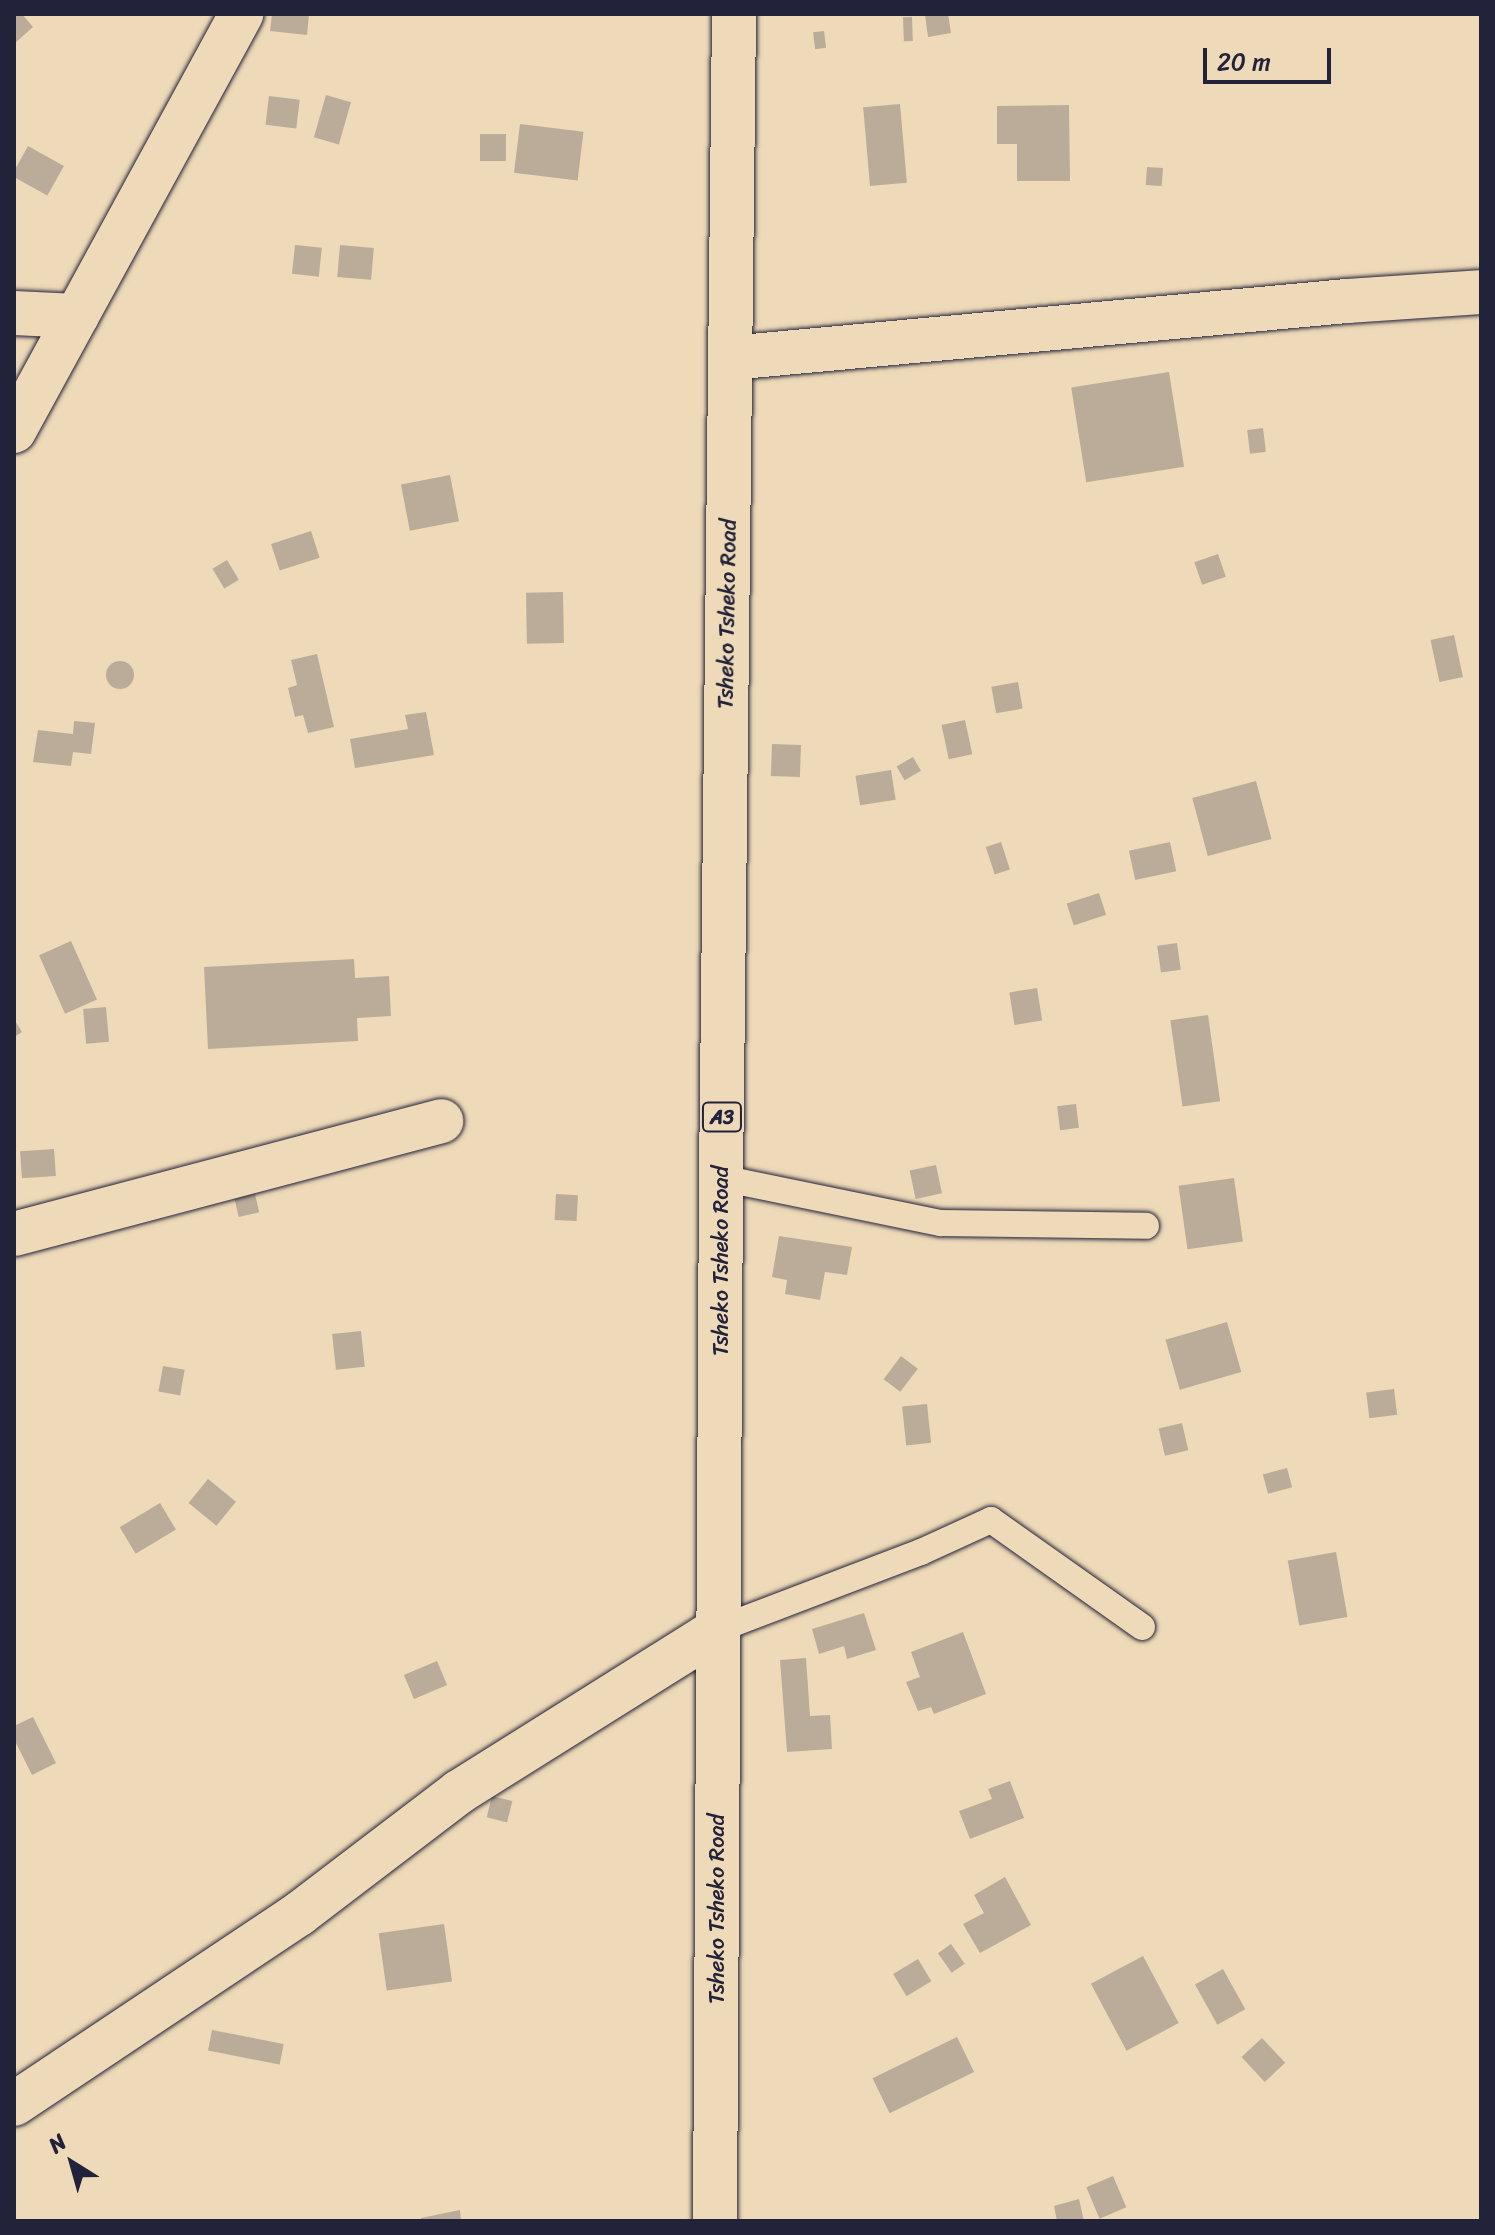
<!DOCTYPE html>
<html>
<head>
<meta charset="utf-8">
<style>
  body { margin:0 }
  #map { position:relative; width:1495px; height:2235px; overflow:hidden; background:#eedab8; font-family:Sriracha,sans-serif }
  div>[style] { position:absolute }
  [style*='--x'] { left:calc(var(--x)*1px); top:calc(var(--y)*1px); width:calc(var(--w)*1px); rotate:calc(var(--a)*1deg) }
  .building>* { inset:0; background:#bbac99; transform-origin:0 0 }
  .round { border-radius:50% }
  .roads { filter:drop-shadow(0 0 2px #22223b) drop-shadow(0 0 2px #22223b) }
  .service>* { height:26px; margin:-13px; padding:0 13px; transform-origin:13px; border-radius:13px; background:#eedab8 }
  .minor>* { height:44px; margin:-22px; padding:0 22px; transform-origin:22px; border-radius:22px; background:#eedab8 }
  .trunk>* { height:44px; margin:-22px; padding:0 22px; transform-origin:22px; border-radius:22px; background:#eedab8 }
  span { translate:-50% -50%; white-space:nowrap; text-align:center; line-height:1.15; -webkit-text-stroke:6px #eedab8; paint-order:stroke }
  .shield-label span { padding:2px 6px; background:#eedab8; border:2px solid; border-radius:6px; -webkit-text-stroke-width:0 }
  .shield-label { font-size:20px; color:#22223b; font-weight:700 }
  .street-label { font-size:22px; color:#22223b }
  .frame { position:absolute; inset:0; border:16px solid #22223b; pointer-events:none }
  .north { position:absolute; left:32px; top:2123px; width:80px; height:80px; -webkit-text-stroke:6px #eedab8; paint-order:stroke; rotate:323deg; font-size:22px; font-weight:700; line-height:32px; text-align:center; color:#22223b }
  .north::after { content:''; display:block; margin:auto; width:28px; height:36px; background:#22223b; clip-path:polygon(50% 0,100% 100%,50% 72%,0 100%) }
  .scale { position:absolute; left:1203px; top:48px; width:128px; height:36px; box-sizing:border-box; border:4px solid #22223b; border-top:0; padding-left:10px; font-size:24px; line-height:28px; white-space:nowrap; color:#22223b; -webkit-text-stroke:6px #eedab8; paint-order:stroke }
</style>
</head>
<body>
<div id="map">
  <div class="building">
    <i style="clip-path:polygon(14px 14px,22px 14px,33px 27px,14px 44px)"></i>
    <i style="clip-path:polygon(272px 14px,309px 14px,307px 35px,270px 31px)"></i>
    <i style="clip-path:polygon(925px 14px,948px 14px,951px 33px,928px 37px)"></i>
    <i style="left:912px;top:17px;width:24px;height:9px;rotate:88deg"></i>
    <i style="left:824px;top:31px;width:17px;height:11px;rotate:83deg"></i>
    <i style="left:326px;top:95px;width:26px;height:44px;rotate:16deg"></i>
    <i style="left:269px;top:96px;width:31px;height:29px;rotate:7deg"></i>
    <i style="left:900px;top:104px;width:79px;height:37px;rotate:85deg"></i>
    <i style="clip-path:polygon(1069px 105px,1070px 181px,1017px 181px,1017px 144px,997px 144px,997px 106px)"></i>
    <i style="left:520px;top:124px;width:64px;height:49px;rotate:7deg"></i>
    <i style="left:480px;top:134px;width:26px;height:27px"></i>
    <i style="left:28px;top:146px;width:41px;height:34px;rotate:29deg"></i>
    <i style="left:1147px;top:167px;width:16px;height:18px;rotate:4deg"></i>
    <i style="left:295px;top:245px;width:27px;height:29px;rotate:6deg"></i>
    <i style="left:340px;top:245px;width:34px;height:32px;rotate:5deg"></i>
    <i style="left:1169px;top:372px;width:96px;height:99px;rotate:81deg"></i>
    <i style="left:1263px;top:428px;width:24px;height:16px;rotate:83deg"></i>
    <i style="left:450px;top:475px;width:47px;height:50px;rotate:79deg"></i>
    <i style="left:311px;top:531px;width:28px;height:42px;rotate:72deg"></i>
    <i style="left:1218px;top:554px;width:24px;height:25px;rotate:71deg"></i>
    <i style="left:227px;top:560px;width:23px;height:17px;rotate:59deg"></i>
    <i style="left:563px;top:592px;width:51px;height:37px;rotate:89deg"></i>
    <i style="left:1454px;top:635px;width:43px;height:24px;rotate:78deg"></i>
    <i style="clip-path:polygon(317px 654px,334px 727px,308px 733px,303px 715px,295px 717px,288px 688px,297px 685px,291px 660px)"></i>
    <i class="round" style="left:106px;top:661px;width:28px;height:28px"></i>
    <i style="left:1018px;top:682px;width:27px;height:27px;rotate:80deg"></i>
    <i style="clip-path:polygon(426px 712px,434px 755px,355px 768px,350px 739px,408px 729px,405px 715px)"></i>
    <i style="left:965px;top:720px;width:35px;height:24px;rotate:78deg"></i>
    <i style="clip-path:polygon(74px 721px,95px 723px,91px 754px,73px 752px,71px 766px,33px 762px,38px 730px,73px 734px)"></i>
    <i style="left:772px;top:744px;width:29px;height:32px;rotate:2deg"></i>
    <i style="left:913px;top:757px;width:16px;height:19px;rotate:60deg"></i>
    <i style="left:891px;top:770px;width:30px;height:36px;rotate:81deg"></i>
    <i style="left:1256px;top:781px;width:60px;height:66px;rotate:75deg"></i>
    <i style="left:1001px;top:842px;width:29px;height:16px;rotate:72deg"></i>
    <i style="left:1170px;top:842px;width:30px;height:42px;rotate:78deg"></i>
    <i style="left:1099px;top:893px;width:23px;height:34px;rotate:72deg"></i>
    <i style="left:71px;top:941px;width:64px;height:35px;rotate:66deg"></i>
    <i style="left:1177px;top:943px;width:27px;height:20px;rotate:82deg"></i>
    <i style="clip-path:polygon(354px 959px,355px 978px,389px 976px,391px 1016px,357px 1018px,358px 1041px,208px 1049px,204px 967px)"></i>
    <i style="left:1037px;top:988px;width:33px;height:28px;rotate:81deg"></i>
    <i style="left:106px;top:1007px;width:35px;height:23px;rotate:85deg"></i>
    <i style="left:1208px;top:1015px;width:87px;height:38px;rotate:82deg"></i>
    <i style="clip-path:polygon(14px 1019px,22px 1032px,14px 1037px)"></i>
    <i style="left:1076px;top:1104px;width:24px;height:19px;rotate:83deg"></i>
    <i style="left:54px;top:1149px;width:27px;height:34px;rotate:86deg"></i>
    <i style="left:936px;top:1165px;width:29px;height:27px;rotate:78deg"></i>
    <i style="left:1234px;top:1178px;width:64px;height:56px;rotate:82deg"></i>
    <i style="left:252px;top:1181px;width:32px;height:21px;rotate:77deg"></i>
    <i style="left:556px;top:1194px;width:22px;height:26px;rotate:3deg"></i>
    <i style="clip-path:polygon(779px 1236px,852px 1247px,847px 1275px,825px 1272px,820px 1300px,785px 1294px,787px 1280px,772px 1277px)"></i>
    <i style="left:1227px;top:1322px;width:52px;height:64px;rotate:74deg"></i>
    <i style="left:361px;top:1331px;width:36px;height:29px;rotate:84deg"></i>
    <i style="left:901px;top:1356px;width:21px;height:29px;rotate:37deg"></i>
    <i style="left:163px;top:1366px;width:22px;height:26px;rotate:10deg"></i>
    <i style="left:1394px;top:1389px;width:26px;height:28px;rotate:83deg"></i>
    <i style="left:927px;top:1404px;width:39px;height:25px;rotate:84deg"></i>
    <i style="left:1182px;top:1423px;width:28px;height:24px;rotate:77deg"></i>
    <i style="left:1287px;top:1468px;width:20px;height:25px;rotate:75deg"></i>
    <i style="left:208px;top:1479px;width:36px;height:31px;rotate:39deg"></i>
    <i style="left:160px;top:1503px;width:31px;height:47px;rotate:59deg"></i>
    <i style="left:1336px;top:1552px;width:66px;height:49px;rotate:80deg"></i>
    <i style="clip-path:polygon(864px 1613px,876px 1650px,847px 1659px,844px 1646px,819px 1654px,812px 1629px)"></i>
    <i style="clip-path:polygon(963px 1632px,986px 1694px,934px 1714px,931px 1707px,918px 1711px,906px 1682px,920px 1677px,911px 1652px)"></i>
    <i style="clip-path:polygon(806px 1658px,810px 1716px,830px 1715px,832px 1749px,787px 1752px,780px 1660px)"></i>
    <i style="left:437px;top:1661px;width:26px;height:36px;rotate:67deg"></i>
    <i style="clip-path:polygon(33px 1717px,56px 1763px,32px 1775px,14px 1739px,14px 1726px)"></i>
    <i style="clip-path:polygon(1010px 1781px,1024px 1818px,970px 1839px,959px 1811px,992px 1799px,988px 1789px)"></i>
    <i style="left:492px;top:1796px;width:21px;height:22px;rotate:14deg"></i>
    <i style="clip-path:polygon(1005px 1877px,1031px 1925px,980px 1953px,963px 1924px,984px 1913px,974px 1895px)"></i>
    <i style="left:444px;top:1924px;width:58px;height:66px;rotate:82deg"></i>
    <i style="left:951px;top:1944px;width:24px;height:16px;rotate:55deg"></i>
    <i style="left:1143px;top:1956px;width:76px;height:59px;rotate:62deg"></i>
    <i style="left:918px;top:1959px;width:26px;height:29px;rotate:59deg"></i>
    <i style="left:1223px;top:1969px;width:46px;height:32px;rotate:61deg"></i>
    <i style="left:212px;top:2030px;width:73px;height:21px;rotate:11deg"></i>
    <i style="left:957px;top:2037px;width:39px;height:94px;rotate:64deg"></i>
    <i style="left:1262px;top:2038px;width:34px;height:28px;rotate:47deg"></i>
    <i style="left:1113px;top:2176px;width:34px;height:29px;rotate:67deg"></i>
    <i style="clip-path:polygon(1079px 2199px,1084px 2221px,1057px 2221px,1054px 2206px)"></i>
    <i style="clip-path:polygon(460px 2210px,461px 2221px,421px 2221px,421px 2218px)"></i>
  </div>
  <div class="roads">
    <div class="service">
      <i style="--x:721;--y:1178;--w:225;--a:11.6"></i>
      <i style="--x:941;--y:1223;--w:205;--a:0.8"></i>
      <i style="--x:719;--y:1629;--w:216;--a:-20.9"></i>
      <i style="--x:921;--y:1552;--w:77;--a:-24.6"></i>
      <i style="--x:991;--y:1520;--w:185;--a:35.3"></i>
    </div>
    <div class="minor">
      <i style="--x:14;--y:313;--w:63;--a:2.7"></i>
      <i style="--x:730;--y:358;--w:620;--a:-5.28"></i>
      <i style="--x:1347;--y:301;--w:134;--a:-3.8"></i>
      <i style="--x:14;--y:431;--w:475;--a:-61.4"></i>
      <i style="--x:14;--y:1234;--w:442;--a:-14.8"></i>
      <i style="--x:14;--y:2104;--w:343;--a:-33.7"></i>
      <i style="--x:299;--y:1914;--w:201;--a:-37.3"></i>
      <i style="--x:459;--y:1792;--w:307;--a:-32.1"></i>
    </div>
    <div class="trunk">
      <i style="--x:715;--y:2221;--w:1043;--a:-89.67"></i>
      <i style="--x:721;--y:1178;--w:1164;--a:-89.36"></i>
    </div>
  </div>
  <div class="shield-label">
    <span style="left:722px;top:1117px">A3</span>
  </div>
  <div class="street-label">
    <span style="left:727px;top:614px;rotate:-89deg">Tsheko Tsheko Road</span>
    <span style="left:721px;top:1261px;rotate:-90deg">Tsheko Tsheko Road</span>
    <span style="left:717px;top:1909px;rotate:-90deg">Tsheko Tsheko Road</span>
  </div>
  <div class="frame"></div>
  <div class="north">N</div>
  <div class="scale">20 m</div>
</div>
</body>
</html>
